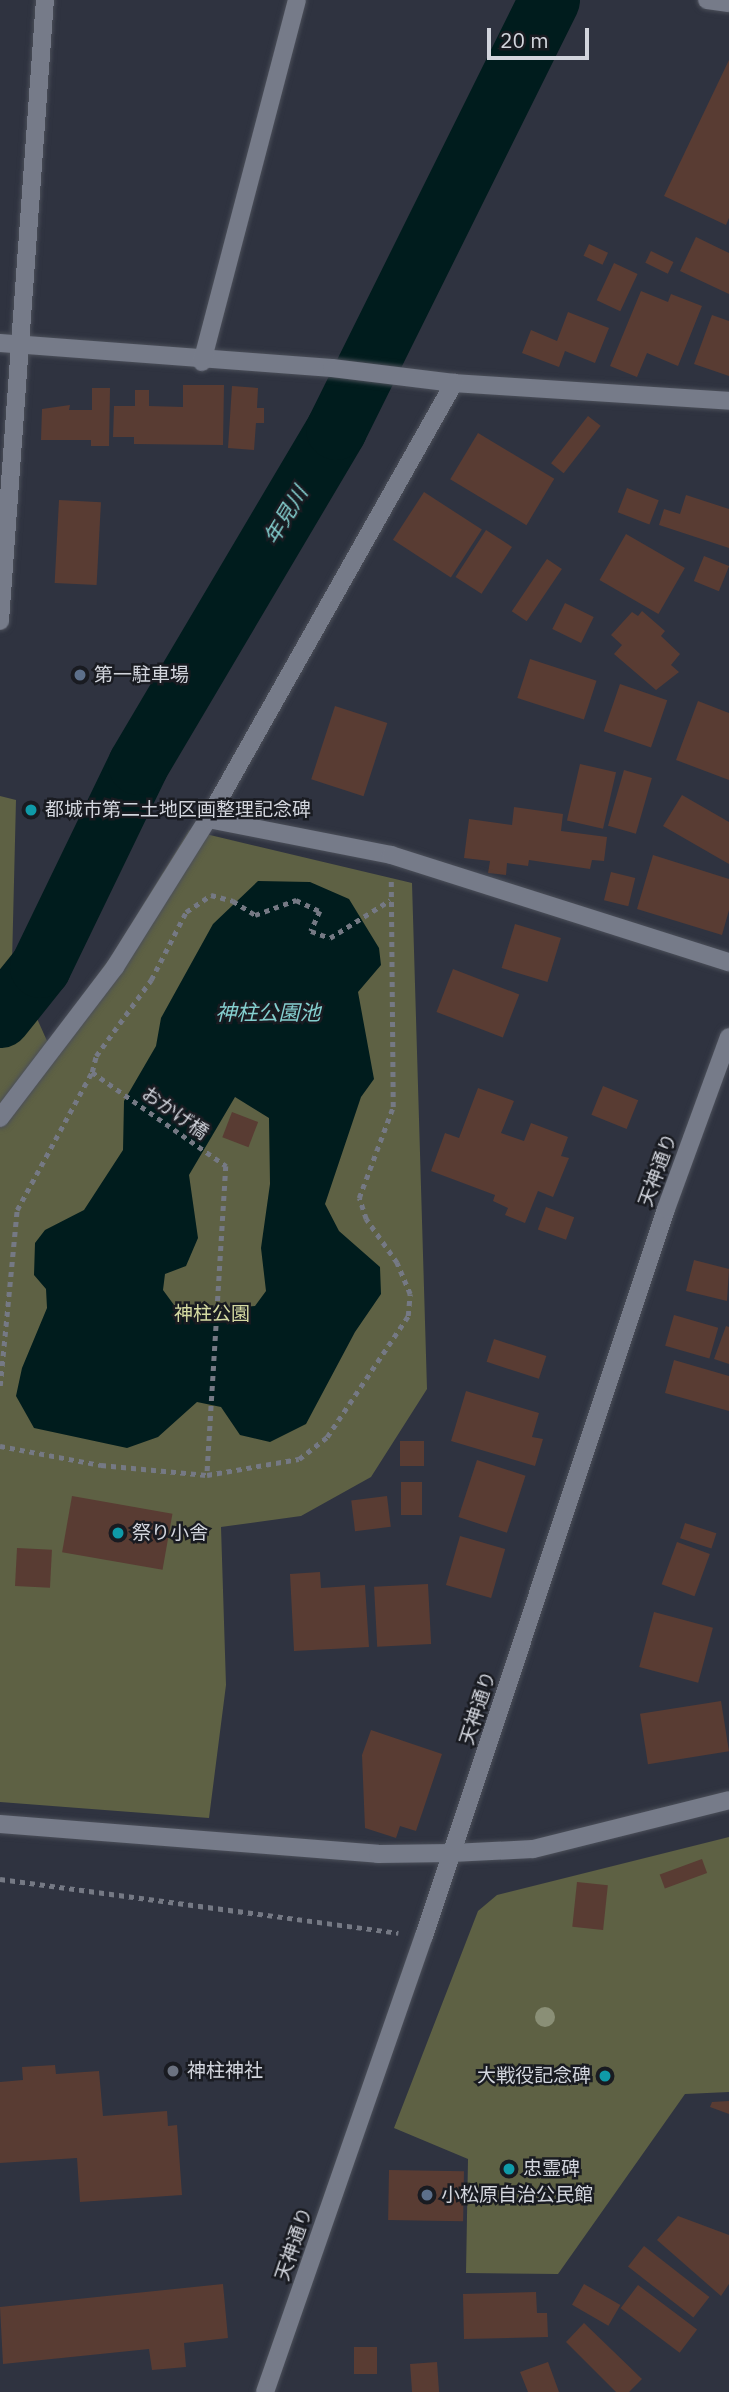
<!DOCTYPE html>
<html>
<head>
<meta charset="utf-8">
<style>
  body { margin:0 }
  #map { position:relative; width:729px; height:2392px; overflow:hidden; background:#2f3340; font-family:"IBM Plex Sans","Noto Sans JP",sans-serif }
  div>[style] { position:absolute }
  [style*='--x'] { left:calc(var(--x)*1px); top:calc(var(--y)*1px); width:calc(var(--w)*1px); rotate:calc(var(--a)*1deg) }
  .green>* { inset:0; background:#5e6144 }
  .water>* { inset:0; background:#001c1d }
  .river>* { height:61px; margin:-30.5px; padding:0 30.5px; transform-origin:30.5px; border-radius:30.5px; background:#001c1d }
  .building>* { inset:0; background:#593c33; transform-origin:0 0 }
  .path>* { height:4.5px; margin-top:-2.25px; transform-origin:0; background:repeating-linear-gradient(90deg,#757984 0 5px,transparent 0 10px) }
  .roads { filter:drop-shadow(0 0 2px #4b4f59) drop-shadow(0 0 2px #4b4f59) }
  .minor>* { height:18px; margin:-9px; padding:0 9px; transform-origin:9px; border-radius:9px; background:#767b89 }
  .trees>* { width:20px; height:20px; margin:-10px; border-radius:50%; background:#8a8f76 }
  .dots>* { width:19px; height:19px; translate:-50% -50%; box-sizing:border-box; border:4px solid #191b21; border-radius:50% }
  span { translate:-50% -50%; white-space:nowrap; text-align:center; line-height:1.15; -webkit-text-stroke:5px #191b21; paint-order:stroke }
  .poi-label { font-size:19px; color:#d2d5dd }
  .left { translate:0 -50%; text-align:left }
  .right { translate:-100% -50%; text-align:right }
  .street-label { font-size:19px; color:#d2d5dd }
  .park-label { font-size:19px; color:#d5daa2 }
  .water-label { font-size:21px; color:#84cfcf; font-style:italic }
  .scale { position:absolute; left:487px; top:28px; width:102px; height:32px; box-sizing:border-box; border:4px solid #d2d5dd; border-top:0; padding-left:9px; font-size:21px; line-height:24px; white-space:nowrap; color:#d2d5dd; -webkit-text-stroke:5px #191b21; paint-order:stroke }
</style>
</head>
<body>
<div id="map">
  <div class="green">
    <i style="clip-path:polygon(0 796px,16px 800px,12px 963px,48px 1043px,112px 955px,189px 830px,412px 883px,427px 1389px,371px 1477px,301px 1516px,221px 1527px,226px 1685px,209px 1818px,0 1802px)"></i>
    <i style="clip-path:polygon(729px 1837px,729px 2092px,685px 2094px,558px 2274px,466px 2273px,468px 2159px,394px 2128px,478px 1911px,497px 1895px)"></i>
  </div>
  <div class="water">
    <i style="clip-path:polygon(evenodd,258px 881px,310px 882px,349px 899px,379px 948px,381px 965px,358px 992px,374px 1079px,361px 1097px,325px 1204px,339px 1231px,380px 1267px,381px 1294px,355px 1332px,306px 1424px,270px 1442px,240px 1435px,221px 1407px,197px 1402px,158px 1437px,127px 1448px,34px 1428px,16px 1396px,22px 1368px,47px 1308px,46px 1289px,34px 1275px,35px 1243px,45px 1230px,84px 1210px,123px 1150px,124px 1101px,156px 1046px,161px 1018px,213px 924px,258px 881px,235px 1097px,269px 1118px,270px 1184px,261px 1248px,266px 1291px,255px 1306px,207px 1310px,174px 1305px,163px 1290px,165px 1274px,186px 1266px,198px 1238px,189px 1175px,235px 1097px)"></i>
  </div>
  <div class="river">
    <i style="--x:0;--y:1017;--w:64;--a:-51.3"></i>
    <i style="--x:40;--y:967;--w:225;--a:-64.2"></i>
    <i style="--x:138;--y:764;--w:389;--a:-59.4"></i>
    <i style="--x:336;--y:429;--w:479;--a:-63.6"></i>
  </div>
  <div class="building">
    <i style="clip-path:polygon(729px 60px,729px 218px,726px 225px,664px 196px)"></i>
    <i style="clip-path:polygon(696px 237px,729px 253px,729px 294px,680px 271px)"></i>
    <i style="left:589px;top:244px;width:21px;height:13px;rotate:25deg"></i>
    <i style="left:651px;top:251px;width:25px;height:13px;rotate:26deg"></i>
    <i style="left:614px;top:263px;width:26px;height:41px;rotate:25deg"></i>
    <i style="clip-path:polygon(641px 291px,668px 302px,671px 294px,702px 306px,678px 366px,647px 353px,637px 377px,610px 366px)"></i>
    <i style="clip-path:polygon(568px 312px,609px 328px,595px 363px,565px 351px,559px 367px,522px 353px,531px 330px,557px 341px)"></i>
    <i style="clip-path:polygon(712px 315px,729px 321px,729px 376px,694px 364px)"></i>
    <i style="clip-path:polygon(183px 385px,224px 385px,223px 445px,134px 444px,134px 437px,113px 437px,114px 406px,135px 406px,135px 390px,149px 390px,149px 406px,183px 407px)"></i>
    <i style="clip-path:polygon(232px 386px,258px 388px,257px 408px,264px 408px,264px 423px,256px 423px,254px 450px,228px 448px)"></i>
    <i style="clip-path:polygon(92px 388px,110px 388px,109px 446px,91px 446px,91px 440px,41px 440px,42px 409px,70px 405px,69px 410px,92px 410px)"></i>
    <i style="left:588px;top:416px;width:16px;height:60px;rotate:38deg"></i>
    <i style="left:478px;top:433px;width:89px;height:54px;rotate:31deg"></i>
    <i style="left:627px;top:488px;width:34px;height:26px;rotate:21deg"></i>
    <i style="left:424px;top:492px;width:69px;height:57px;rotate:33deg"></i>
    <i style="clip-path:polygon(686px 495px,729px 509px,729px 548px,659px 525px,664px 509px,680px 514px)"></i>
    <i style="left:59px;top:500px;width:42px;height:83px;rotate:3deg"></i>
    <i style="left:486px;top:530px;width:31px;height:56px;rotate:33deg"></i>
    <i style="left:626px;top:534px;width:68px;height:53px;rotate:30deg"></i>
    <i style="left:704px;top:556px;width:27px;height:27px;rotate:22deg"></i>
    <i style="left:547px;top:559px;width:18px;height:63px;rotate:34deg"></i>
    <i style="left:565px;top:603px;width:32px;height:29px;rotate:26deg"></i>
    <i style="clip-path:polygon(642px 611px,665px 631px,661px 636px,680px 654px,671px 665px,679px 672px,656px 690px,614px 654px,622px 645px,611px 635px,632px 612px,638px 616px)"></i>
    <i style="left:530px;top:659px;width:70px;height:41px;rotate:18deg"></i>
    <i style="left:620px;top:684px;width:50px;height:50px;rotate:19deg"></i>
    <i style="clip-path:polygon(698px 701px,729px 713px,729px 780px,676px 760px)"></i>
    <i style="left:335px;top:706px;width:55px;height:77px;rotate:18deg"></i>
    <i style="left:580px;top:764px;width:37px;height:58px;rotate:13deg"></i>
    <i style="left:624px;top:770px;width:29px;height:58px;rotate:16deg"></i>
    <i style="clip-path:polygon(682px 795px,729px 822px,729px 864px,663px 826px)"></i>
    <i style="clip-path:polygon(514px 807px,563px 814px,561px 831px,607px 837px,604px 861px,592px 860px,590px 869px,529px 860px,528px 866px,507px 863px,506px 875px,488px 873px,490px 861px,464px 858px,469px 819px,512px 825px)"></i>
    <i style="clip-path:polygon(653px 855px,729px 879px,729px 910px,722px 935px,637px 909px)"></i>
    <i style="left:611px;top:872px;width:25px;height:29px;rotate:14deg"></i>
    <i style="left:515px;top:924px;width:48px;height:46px;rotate:17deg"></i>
    <i style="left:453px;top:969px;width:71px;height:46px;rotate:21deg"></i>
    <i style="left:603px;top:1086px;width:38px;height:31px;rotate:22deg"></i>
    <i style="clip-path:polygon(478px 1088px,514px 1101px,501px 1133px,524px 1141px,531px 1123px,568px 1137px,561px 1156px,569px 1158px,553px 1197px,538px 1191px,525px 1223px,505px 1215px,508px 1208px,493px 1201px,495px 1195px,431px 1171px,445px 1133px,459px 1138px)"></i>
    <i style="left:232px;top:1112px;width:28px;height:27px;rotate:21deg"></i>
    <i style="left:546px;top:1207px;width:30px;height:24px;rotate:20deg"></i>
    <i style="clip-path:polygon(694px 1260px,729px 1269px,727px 1301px,686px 1291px)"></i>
    <i style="left:674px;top:1315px;width:46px;height:32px;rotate:16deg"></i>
    <i style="clip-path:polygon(726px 1326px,729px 1327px,729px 1364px,714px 1359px)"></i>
    <i style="left:494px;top:1339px;width:55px;height:24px;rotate:18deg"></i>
    <i style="clip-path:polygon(674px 1360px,729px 1376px,729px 1411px,665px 1393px)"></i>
    <i style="clip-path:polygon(466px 1391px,539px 1413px,532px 1437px,543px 1439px,535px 1466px,451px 1441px)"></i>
    <i style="left:424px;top:1441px;width:25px;height:24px;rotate:90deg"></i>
    <i style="left:477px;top:1460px;width:51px;height:60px;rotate:18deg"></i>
    <i style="left:401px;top:1482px;width:21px;height:33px"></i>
    <i style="left:72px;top:1496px;width:102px;height:57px;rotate:10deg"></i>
    <i style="left:387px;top:1496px;width:31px;height:36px;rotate:83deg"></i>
    <i style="left:685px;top:1523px;width:33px;height:16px;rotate:18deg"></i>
    <i style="left:460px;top:1536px;width:47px;height:51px;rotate:16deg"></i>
    <i style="left:677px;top:1542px;width:35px;height:45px;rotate:20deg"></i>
    <i style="left:17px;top:1548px;width:35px;height:38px;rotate:3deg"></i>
    <i style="clip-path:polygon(320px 1572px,321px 1588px,365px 1585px,369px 1647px,294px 1651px,290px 1574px)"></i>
    <i style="left:428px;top:1584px;width:60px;height:54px;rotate:87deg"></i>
    <i style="left:654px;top:1612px;width:61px;height:57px;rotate:15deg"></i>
    <i style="left:721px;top:1701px;width:51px;height:82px;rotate:81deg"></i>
    <i style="clip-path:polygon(371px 1730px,442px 1754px,416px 1831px,400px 1826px,396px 1838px,365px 1828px,362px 1755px)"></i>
    <i style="left:702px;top:1859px;width:15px;height:45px;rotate:70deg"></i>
    <i style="left:577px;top:1882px;width:31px;height:45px;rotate:6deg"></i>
    <i style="clip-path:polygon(55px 2065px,56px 2074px,99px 2071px,103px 2116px,167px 2111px,168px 2126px,177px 2125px,182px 2195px,80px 2202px,77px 2158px,0 2163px,0 2082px,23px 2080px,22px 2067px)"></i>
    <i style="clip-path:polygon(729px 2101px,729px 2114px,710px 2107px,712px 2102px)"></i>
    <i style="left:389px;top:2170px;width:75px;height:50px;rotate:1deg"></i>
    <i style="clip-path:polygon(678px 2216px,729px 2235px,729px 2284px,721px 2296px,657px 2240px)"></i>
    <i style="left:644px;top:2246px;width:83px;height:26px;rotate:38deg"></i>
    <i style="clip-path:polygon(223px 2284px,228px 2338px,184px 2343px,186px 2367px,152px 2370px,149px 2349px,3px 2364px,0 2307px)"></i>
    <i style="left:584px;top:2284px;width:42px;height:24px;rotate:30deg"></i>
    <i style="left:638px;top:2285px;width:74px;height:29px;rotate:37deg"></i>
    <i style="clip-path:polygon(536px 2292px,537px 2313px,547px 2313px,548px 2337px,464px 2339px,463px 2294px)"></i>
    <i style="clip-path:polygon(584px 2323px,642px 2379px,629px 2392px,616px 2392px,566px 2342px)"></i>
    <i style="left:354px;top:2347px;width:23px;height:27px"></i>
    <i style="left:437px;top:2362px;width:30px;height:27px;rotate:86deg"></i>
    <i style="clip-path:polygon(548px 2362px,559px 2392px,528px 2392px,520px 2372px)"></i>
  </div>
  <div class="path">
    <i style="--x:92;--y:1072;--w:164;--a:35"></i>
    <i style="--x:226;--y:1166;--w:310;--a:93.5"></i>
    <i style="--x:0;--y:1386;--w:177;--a:-84.5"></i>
    <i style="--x:17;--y:1210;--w:157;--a:-61.5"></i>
    <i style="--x:92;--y:1072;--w:16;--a:-76"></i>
    <i style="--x:96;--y:1056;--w:94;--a:-54.1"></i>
    <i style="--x:151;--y:980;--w:76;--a:-62.8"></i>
    <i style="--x:186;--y:912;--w:30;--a:-34"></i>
    <i style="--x:211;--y:895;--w:23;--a:15"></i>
    <i style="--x:233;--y:901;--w:26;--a:32"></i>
    <i style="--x:255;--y:915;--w:44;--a:-20.1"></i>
    <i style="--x:296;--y:900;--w:26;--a:25"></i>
    <i style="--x:320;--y:911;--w:22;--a:114"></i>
    <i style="--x:311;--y:931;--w:20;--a:20"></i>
    <i style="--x:330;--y:938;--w:71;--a:-32.3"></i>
    <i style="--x:0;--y:1446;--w:103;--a:10.7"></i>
    <i style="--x:101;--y:1465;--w:106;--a:5.4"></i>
    <i style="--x:207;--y:1475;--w:93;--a:-9.9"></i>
    <i style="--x:299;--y:1459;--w:36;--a:-38"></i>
    <i style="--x:327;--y:1437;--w:146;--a:-56.2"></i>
    <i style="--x:408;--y:1316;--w:22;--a:-85"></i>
    <i style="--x:410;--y:1294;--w:34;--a:-113"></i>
    <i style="--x:397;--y:1263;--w:54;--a:-125.2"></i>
    <i style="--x:366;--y:1219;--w:22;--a:-108"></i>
    <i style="--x:359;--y:1198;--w:97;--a:-69.5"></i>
    <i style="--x:393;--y:1107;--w:227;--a:-90.5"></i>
    <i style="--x:0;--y:1879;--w:402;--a:7.7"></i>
  </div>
  <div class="roads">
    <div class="minor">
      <i style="--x:707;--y:0;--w:22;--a:8"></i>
      <i style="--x:0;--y:343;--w:333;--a:4.3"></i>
      <i style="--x:332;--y:368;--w:123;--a:7"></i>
      <i style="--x:454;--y:383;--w:276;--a:3.7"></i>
      <i style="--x:202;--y:362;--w:374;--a:-75.3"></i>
      <i style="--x:0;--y:621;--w:623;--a:-85.86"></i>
      <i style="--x:208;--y:819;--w:187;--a:11.1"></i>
      <i style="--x:391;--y:855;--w:355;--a:17.6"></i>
      <i style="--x:0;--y:1118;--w:190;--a:-52.7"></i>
      <i style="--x:115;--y:967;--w:175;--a:-57.9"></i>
      <i style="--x:208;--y:819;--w:501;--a:-60.57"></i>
      <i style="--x:0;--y:1824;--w:379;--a:4.5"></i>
      <i style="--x:378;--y:1854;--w:74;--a:-0.8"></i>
      <i style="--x:452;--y:1853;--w:81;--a:-2.8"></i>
      <i style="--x:533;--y:1849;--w:202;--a:-14"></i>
      <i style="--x:265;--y:2392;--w:483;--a:-70.8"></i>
      <i style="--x:424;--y:1936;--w:766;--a:-71.59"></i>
      <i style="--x:666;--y:1209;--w:183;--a:-69.9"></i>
    </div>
  </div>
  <div class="trees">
    <i style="left:545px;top:2017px"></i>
  </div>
  <div class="dots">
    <i style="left:80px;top:675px;background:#5c6f8a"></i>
    <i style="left:31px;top:810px;background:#0f9aa8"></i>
    <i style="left:118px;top:1533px;background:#0f9aa8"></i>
    <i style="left:173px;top:2071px;background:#6b7280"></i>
    <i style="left:605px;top:2076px;background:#0f9aa8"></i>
    <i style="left:509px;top:2169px;background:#0f9aa8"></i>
    <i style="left:427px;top:2195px;background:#5c6f8a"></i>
  </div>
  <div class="poi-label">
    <span class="left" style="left:94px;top:675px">第一駐車場</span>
    <span class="left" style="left:45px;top:810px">都城市第二土地区画整理記念碑</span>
    <span class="left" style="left:132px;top:1533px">祭り小舎</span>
    <span class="left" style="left:187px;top:2071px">神柱神社</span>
    <span class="right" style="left:591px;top:2076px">大戦役記念碑</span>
    <span class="left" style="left:523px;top:2169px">忠霊碑</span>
    <span class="left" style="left:441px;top:2195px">小松原自治公民館</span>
  </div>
  <div class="street-label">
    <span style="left:175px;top:1113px;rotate:35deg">おかげ橋</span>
    <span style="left:658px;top:1170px;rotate:-70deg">天神通り</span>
    <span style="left:478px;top:1708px;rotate:-72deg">天神通り</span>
    <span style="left:294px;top:2244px;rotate:-71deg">天神通り</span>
  </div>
  <div class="park-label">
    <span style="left:212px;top:1314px">神柱公園</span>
  </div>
  <div class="water-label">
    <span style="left:285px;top:515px;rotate:-59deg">年見川</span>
    <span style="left:268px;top:1012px">神柱公園池</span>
  </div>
  <div class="scale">20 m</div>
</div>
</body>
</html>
